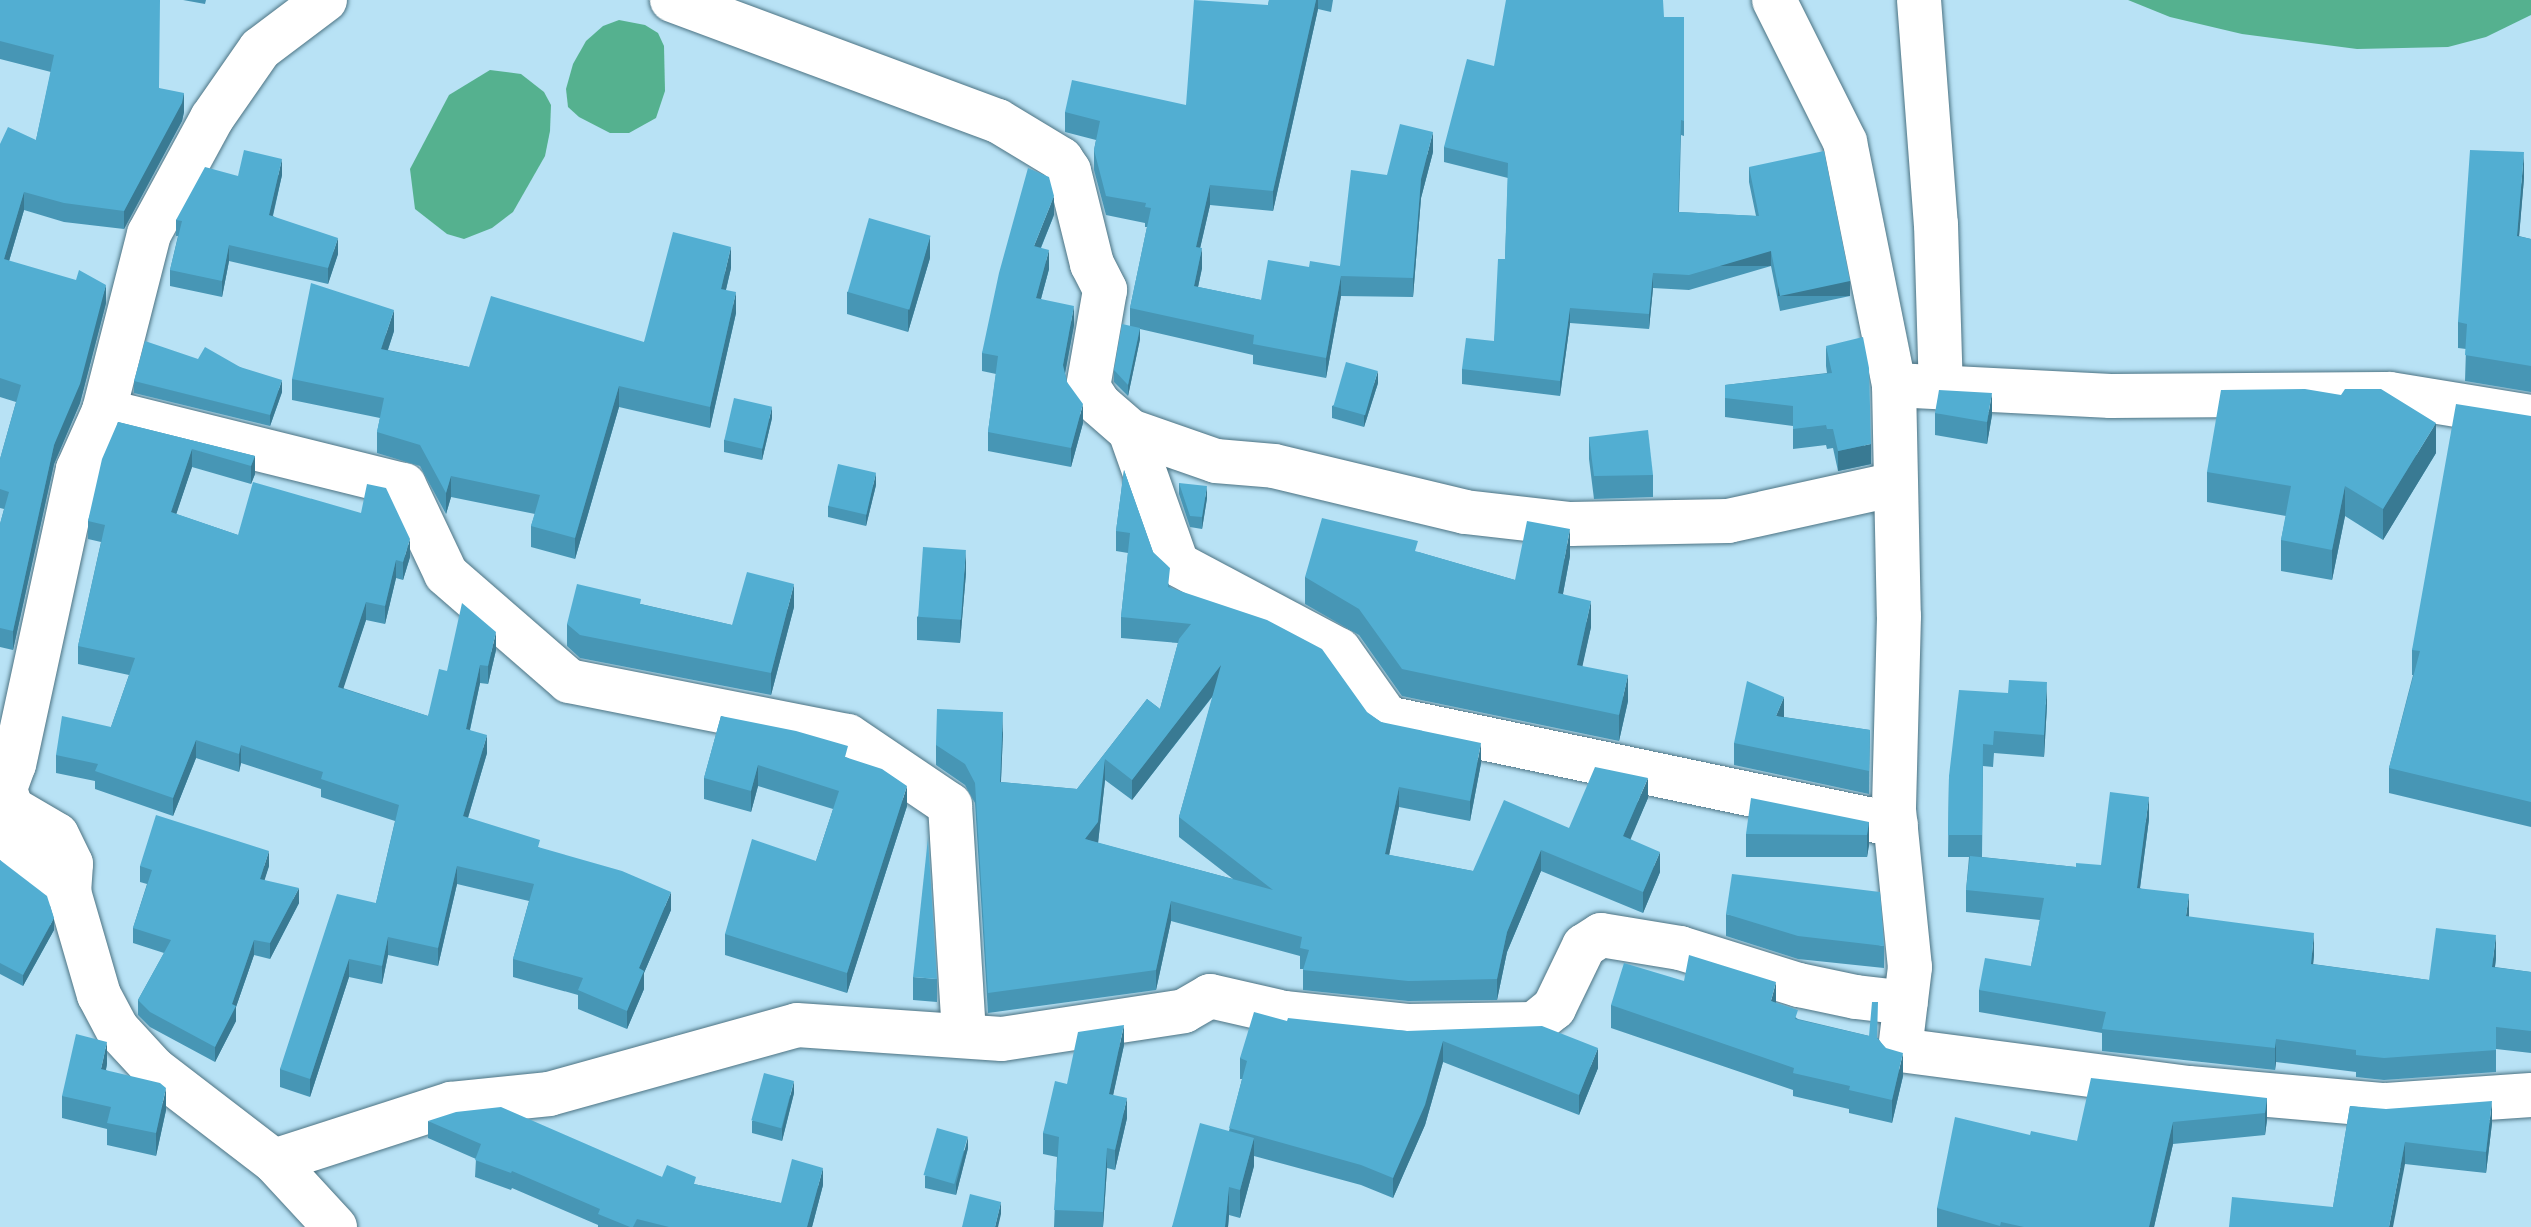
<!DOCTYPE html>
<html>
<head>
<meta charset="utf-8">
<style>
  body { margin:0 }
  #map { position:relative; width:2531px; height:1227px; overflow:hidden; background:#b8e2f5; font-family:"PT Sans Narrow",sans-serif }
  div>[style] { position:absolute }
  [style*='--x'] { left:calc(var(--x)*1px); top:calc(var(--y)*1px); width:calc(var(--w)*1px); rotate:calc(var(--a)*1deg) }
  .water>* { inset:0; background:#55b18f }
  .roads { filter:drop-shadow(0 0 2px #4c7383) drop-shadow(0 0 2px #4c7383) }
  .street>* { height:44px; margin:-22px; padding:0 22px; transform-origin:22px; border-radius:22px; background:#fff }
  .wall>* { inset:0; background:#4796b5 }
  .shaded-wall>* { inset:0; background:#397a93; transform-origin:0 0 }
  .building>* { inset:0; background:#52aed2; transform-origin:0 0 }
  span { translate:-50% -50%; white-space:nowrap; text-align:center; line-height:1.15; -webkit-text-stroke:6px #b8e2f5; paint-order:stroke }
</style>
</head>
<body>
<div id="map">
  <div class="water">
    <i style="clip-path:polygon(2128px 0,2531px 0,2531px 15px,2486px 37px,2448px 47px,2357px 49px,2242px 34px,2170px 17px)"></i>
    <i style="clip-path:polygon(619px 20px,645px 25px,658px 33px,664px 46px,665px 91px,656px 118px,629px 133px,610px 133px,579px 117px,568px 107px,566px 89px,573px 64px,586px 41px,603px 26px)"></i>
    <i style="clip-path:polygon(490px 70px,521px 74px,544px 92px,551px 105px,550px 131px,545px 156px,513px 212px,492px 228px,464px 239px,447px 234px,415px 209px,410px 169px,449px 95px)"></i>
  </div>
  <div class="roads">
    <div class="street">
      <i style="--x:325;--y:0;--w:81;--a:143"></i>
      <i style="--x:260;--y:49;--w:84;--a:124.8"></i>
      <i style="--x:212;--y:118;--w:132;--a:118.5"></i>
      <i style="--x:149;--y:234;--w:183;--a:104.3"></i>
      <i style="--x:104;--y:411;--w:64;--a:114.1"></i>
      <i style="--x:78;--y:469;--w:302;--a:102.2"></i>
      <i style="--x:14;--y:764;--w:27;--a:110"></i>
      <i style="--x:5;--y:789;--w:20;--a:72"></i>
      <i style="--x:11;--y:808;--w:53;--a:30.4"></i>
      <i style="--x:57;--y:835;--w:32;--a:64"></i>
      <i style="--x:71;--y:864;--w:28;--a:94"></i>
      <i style="--x:69;--y:892;--w:107;--a:73.8"></i>
      <i style="--x:99;--y:995;--w:40;--a:62"></i>
      <i style="--x:118;--y:1030;--w:53;--a:47.3"></i>
      <i style="--x:154;--y:1069;--w:151;--a:37.5"></i>
      <i style="--x:274;--y:1161;--w:90;--a:47.3"></i>
      <i style="--x:672;--y:0;--w:348;--a:20.4"></i>
      <i style="--x:998;--y:121;--w:74;--a:31.1"></i>
      <i style="--x:1061;--y:159;--w:14;--a:56"></i>
      <i style="--x:1069;--y:171;--w:96;--a:76.1"></i>
      <i style="--x:1092;--y:264;--w:29;--a:63"></i>
      <i style="--x:1105;--y:290;--w:98;--a:99.9"></i>
      <i style="--x:1088;--y:387;--w:20;--a:57"></i>
      <i style="--x:1099;--y:404;--w:41;--a:41.1"></i>
      <i style="--x:1130;--y:431;--w:91;--a:19.2"></i>
      <i style="--x:1216;--y:461;--w:58;--a:4.9"></i>
      <i style="--x:1274;--y:466;--w:196;--a:13.5"></i>
      <i style="--x:1465;--y:512;--w:106;--a:6.5"></i>
      <i style="--x:1570;--y:524;--w:158;--a:-1.1"></i>
      <i style="--x:1728;--y:521;--w:172;--a:-12.4"></i>
      <i style="--x:1774;--y:0;--w:159;--a:63.4"></i>
      <i style="--x:1845;--y:142;--w:248;--a:78.6"></i>
      <i style="--x:1894;--y:385;--w:217;--a:2.9"></i>
      <i style="--x:2111;--y:396;--w:279;--a:-0.4"></i>
      <i style="--x:2390;--y:394;--w:143;--a:9.3"></i>
      <i style="--x:1919;--y:0;--w:225;--a:85.7"></i>
      <i style="--x:1936;--y:224;--w:164;--a:88.3"></i>
      <i style="--x:1894;--y:385;--w:231;--a:88.8"></i>
      <i style="--x:1899;--y:616;--w:194;--a:91.5"></i>
      <i style="--x:1894;--y:810;--w:158;--a:84.2"></i>
      <i style="--x:1910;--y:967;--w:84;--a:96.9"></i>
      <i style="--x:1900;--y:1050;--w:291;--a:7.5"></i>
      <i style="--x:2189;--y:1088;--w:196;--a:5"></i>
      <i style="--x:2384;--y:1105;--w:147;--a:-3.9"></i>
      <i style="--x:104;--y:411;--w:309;--a:13.9"></i>
      <i style="--x:404;--y:485;--w:98;--a:64.7"></i>
      <i style="--x:446;--y:574;--w:163;--a:41"></i>
      <i style="--x:569;--y:681;--w:284;--a:11.2"></i>
      <i style="--x:848;--y:736;--w:123;--a:34.1"></i>
      <i style="--x:950;--y:805;--w:231;--a:86.5"></i>
      <i style="--x:1130;--y:431;--w:141;--a:70.5"></i>
      <i style="--x:1177;--y:564;--w:183;--a:28"></i>
      <i style="--x:1339;--y:650;--w:83;--a:54.8"></i>
      <i style="--x:1387;--y:718;--w:520;--a:11.87"></i>
      <i style="--x:0;--y:843;--w:85;--a:35.4"></i>
      <i style="--x:274;--y:1161;--w:186;--a:-17.9"></i>
      <i style="--x:451;--y:1104;--w:99;--a:-5.8"></i>
      <i style="--x:549;--y:1094;--w:257;--a:-15.5"></i>
      <i style="--x:797;--y:1025;--w:205;--a:3.9"></i>
      <i style="--x:1002;--y:1039;--w:184;--a:-8.7"></i>
      <i style="--x:1184;--y:1011;--w:30;--a:-30"></i>
      <i style="--x:1210;--y:996;--w:76;--a:12.9"></i>
      <i style="--x:1284;--y:1013;--w:124;--a:6"></i>
      <i style="--x:1407;--y:1026;--w:127;--a:-0.9"></i>
      <i style="--x:1534;--y:1024;--w:26;--a:-39"></i>
      <i style="--x:1554;--y:1008;--w:69;--a:-64.2"></i>
      <i style="--x:1584;--y:946;--w:20;--a:-33"></i>
      <i style="--x:1601;--y:935;--w:80;--a:9.3"></i>
      <i style="--x:1680;--y:948;--w:125;--a:17.3"></i>
      <i style="--x:1799;--y:985;--w:58;--a:11.9"></i>
      <i style="--x:1856;--y:997;--w:50;--a:6.8"></i>
    </div>
  </div>
  <div class="wall">
    <i style="clip-path:polygon(0 0,159px 88px,184px 112px,182px 121px,124px 229px,64px 222px,24px 210px,9px 261px,106px 303px,80px 403px,54px 464px,13px 650px,0 647px,0 524px,4px 509px,0 508px,0 459px,16px 402px,0 397px,0 144px,36px 140px,51px 72px,0 59px)"></i>
    <i style="clip-path:polygon(183px 0,206px 0,205px 4px)"></i>
    <i style="clip-path:polygon(1269px 0,1333px 0,1331px 12px,1318px 9px,1273px 211px,1210px 205px,1200px 248px,1202px 268px,1198px 287px,1261px 300px,1309px 267px,1340px 266px,1387px 175px,1433px 152px,1421px 198px,1413px 297px,1341px 296px,1326px 378px,1253px 364px,1253px 355px,1140px 329px,1140px 339px,1128px 396px,1114px 382px,1114px 370px,1130px 326px,1130px 308px,1147px 227px,1145px 227px,1145px 223px,1106px 215px,1094px 170px,1094px 150px,1096px 140px,1065px 132px,1065px 112px,1186px 105px,1268px 5px)"></i>
    <i style="clip-path:polygon(1664px 17px,1684px 17px,1684px 136px,1681px 135px,1679px 212px,1756px 216px,1749px 182px,1749px 167px,1850px 296px,1780px 311px,1771px 266px,1689px 290px,1653px 288px,1649px 329px,1570px 323px,1560px 396px,1462px 384px,1462px 369px,1494px 341px,1505px 259px,1508px 178px,1444px 162px,1444px 147px,1494px 66px)"></i>
    <i style="clip-path:polygon(282px 175px,273px 216px,338px 254px,328px 284px,229px 261px,222px 297px,170px 286px,170px 270px,178px 236px,176px 236px,176px 220px,238px 176px)"></i>
    <i style="clip-path:polygon(2524px 178px,2519px 236px,2531px 239px,2531px 392px,2465px 381px,2466px 349px,2458px 348px,2458px 322px)"></i>
    <i style="clip-path:polygon(1054px 215px,1041px 248px,1049px 269px,1041px 299px,1074px 325px,1065px 373px,1067px 382px,1083px 423px,1071px 467px,988px 451px,988px 432px,996px 374px,982px 371px,982px 353px)"></i>
    <i style="clip-path:polygon(930px 258px,908px 332px,847px 314px,847px 292px)"></i>
    <i style="clip-path:polygon(731px 268px,726px 290px,736px 313px,710px 428px,619px 407px,575px 559px,531px 547px,531px 526px,535px 514px,451px 497px,446px 514px,420px 466px,377px 453px,377px 432px,380px 418px,292px 400px,292px 379px,394px 331px,388px 350px,469px 367px,644px 342px)"></i>
    <i style="clip-path:polygon(1826px 346px,1871px 464px,1838px 471px,1833px 448px,1827px 449px,1826px 445px,1793px 449px,1793px 426px,1725px 417px,1725px 385px,1827px 373px,1826px 366px)"></i>
    <i style="clip-path:polygon(198px 359px,240px 367px,282px 392px,270px 426px,134px 393px,134px 381px)"></i>
    <i style="clip-path:polygon(1378px 383px,1364px 427px,1332px 418px,1332px 406px)"></i>
    <i style="clip-path:polygon(1935px 413px,1992px 415px,1987px 444px,1935px 435px)"></i>
    <i style="clip-path:polygon(2528px 416px,2531px 416px,2531px 827px,2389px 793px,2389px 768px,2413px 675px,2412px 675px,2412px 650px)"></i>
    <i style="clip-path:polygon(772px 418px,762px 460px,724px 452px,724px 440px)"></i>
    <i style="clip-path:polygon(118px 422px,255px 456px,255px 474px,251px 484px,192px 467px,176px 514px,238px 535px,410px 557px,403px 580px,396px 578px,385px 624px,366px 620px,343px 688px,428px 716px,447px 671px,496px 650px,488px 684px,480px 683px,470px 730px,487px 753px,468px 818px,540px 848px,671px 910px,644px 973px,644px 989px,627px 1029px,578px 1009px,578px 995px,513px 977px,513px 959px,529px 901px,457px 884px,438px 966px,388px 955px,382px 984px,349px 977px,310px 1097px,280px 1087px,280px 1069px,376px 903px,395px 821px,321px 797px,321px 789px,241px 763px,239px 772px,196px 758px,173px 816px,95px 789px,95px 781px,56px 773px,56px 755px,111px 727px,129px 675px,78px 664px,78px 646px,101px 542px,88px 539px,88px 521px)"></i>
    <i style="clip-path:polygon(1589px 437px,1653px 475px,1653px 497px,1594px 499px,1589px 459px)"></i>
    <i style="clip-path:polygon(2436px 453px,2383px 540px,2345px 516px,2332px 580px,2281px 571px,2281px 540px,2286px 516px,2207px 502px,2207px 472px)"></i>
    <i style="clip-path:polygon(evenodd,1124px 470px,1153px 552px,1170px 587px,1381px 722px,1481px 763px,1470px 821px,1399px 807px,1389px 855px,1473px 871px,1569px 828px,1648px 798px,1630px 839px,1660px 872px,1643px 913px,1541px 871px,1507px 952px,1497px 1000px,1408px 1001px,1303px 990px,1303px 969px,1300px 969px,1300px 956px,1171px 921px,1156px 990px,988px 1013px,975px 803px,965px 785px,936px 765px,936px 745px,1003px 732px,1001px 782px,1077px 789px,1147px 699px,1160px 709px,1178px 643px,1121px 638px,1121px 617px,1128px 553px,1116px 551px,1116px 531px,1124px 470px,1213px 696px,1179px 817px,1179px 837px,1233px 879px,1098px 843px,1105px 780px,1132px 800px,1213px 696px)"></i>
    <i style="clip-path:polygon(1179px 483px,1207px 498px,1202px 529px,1190px 527px,1179px 494px)"></i>
    <i style="clip-path:polygon(876px 485px,866px 526px,828px 517px,828px 506px)"></i>
    <i style="clip-path:polygon(1418px 552px,1515px 580px,1570px 556px,1563px 594px,1591px 627px,1582px 666px,1628px 701px,1619px 741px,1402px 696px,1359px 635px,1305px 604px,1305px 577px)"></i>
    <i style="clip-path:polygon(966px 573px,960px 643px,917px 640px,917px 617px)"></i>
    <i style="clip-path:polygon(641px 604px,732px 625px,794px 607px,771px 695px,580px 658px,567px 646px,567px 624px)"></i>
    <i style="clip-path:polygon(2008px 693px,2047px 705px,2044px 757px,1994px 753px,1993px 767px,1983px 766px,1982px 857px,2076px 867px,2101px 865px,2149px 819px,2140px 888px,2189px 917px,2314px 955px,2313px 964px,2429px 980px,2496px 958px,2495px 967px,2531px 972px,2531px 1053px,2496px 1049px,2496px 1072px,2384px 1080px,2356px 1077px,2356px 1072px,2276px 1062px,2275px 1070px,2102px 1051px,2102px 1033px,1979px 1012px,1979px 990px,2031px 966px,2040px 920px,1966px 912px,1966px 890px,1969px 857px,1948px 857px,1949px 776px)"></i>
    <i style="clip-path:polygon(721px 716px,848px 758px,907px 806px,847px 993px,725px 955px,725px 934px,816px 861px,833px 809px,758px 786px,751px 812px,704px 799px,704px 778px)"></i>
    <i style="clip-path:polygon(1784px 717px,1870px 730px,1869px 794px,1734px 765px,1734px 743px)"></i>
    <i style="clip-path:polygon(1869px 822px,1869px 845px,1867px 857px,1746px 857px,1746px 834px)"></i>
    <i style="clip-path:polygon(0 860px,54px 930px,23px 986px,0 974px)"></i>
    <i style="clip-path:polygon(140px 866px,269px 866px,264px 880px,299px 903px,270px 959px,254px 955px,236px 1007px,236px 1021px,215px 1062px,150px 1027px,138px 1015px,138px 1000px,164px 953px,133px 943px,133px 928px,147px 884px,140px 882px)"></i>
    <i style="clip-path:polygon(1726px 914px,1884px 946px,1884px 968px,1798px 959px,1726px 936px)"></i>
    <i style="clip-path:polygon(913px 977px,937px 979px,937px 1002px,913px 1000px)"></i>
    <i style="clip-path:polygon(1684px 981px,1776px 1003px,1798px 1019px,1878px 1038px,1903px 1076px,1892px 1123px,1849px 1113px,1849px 1109px,1793px 1096px,1793px 1090px,1611px 1028px,1611px 1005px)"></i>
    <i style="clip-path:polygon(1287px 1021px,1407px 1031px,1598px 1068px,1579px 1115px,1443px 1062px,1425px 1125px,1393px 1198px,1361px 1185px,1254px 1156px,1254px 1166px,1240px 1218px,1229px 1215px,1228px 1227px,1172px 1227px,1229px 1131px,1242px 1079px,1240px 1079px,1240px 1058px)"></i>
    <i style="clip-path:polygon(1124px 1045px,1113px 1095px,1127px 1118px,1115px 1170px,1107px 1168px,1103px 1227px,1054px 1227px,1057px 1157px,1043px 1154px,1043px 1133px,1067px 1084px)"></i>
    <i style="clip-path:polygon(107px 1064px,106px 1070px,166px 1110px,156px 1156px,107px 1145px,107px 1129px,62px 1118px,62px 1096px)"></i>
    <i style="clip-path:polygon(794px 1093px,782px 1141px,752px 1133px,752px 1121px)"></i>
    <i style="clip-path:polygon(2267px 1098px,2267px 1120px,2265px 1135px,2173px 1144px,2154px 1227px,1937px 1227px,1937px 1208px,2030px 1135px,2077px 1141px)"></i>
    <i style="clip-path:polygon(2350px 1106px,2492px 1123px,2486px 1173px,2405px 1164px,2333px 1207px)"></i>
    <i style="clip-path:polygon(428px 1121px,662px 1177px,781px 1203px,823px 1185px,812px 1227px,598px 1227px,598px 1225px,512px 1188px,511px 1190px,475px 1177px,476px 1159px,428px 1138px)"></i>
    <i style="clip-path:polygon(968px 1148px,956px 1195px,925px 1188px,925px 1176px)"></i>
  </div>
  <div class="shaded-wall">
    <i style="clip-path:polygon(1316px 0,1318px 0,1318px 9px,1273px 211px,1273px 191px)"></i>
    <i style="clip-path:polygon(184px 93px,184px 112px,182px 121px,124px 229px,124px 211px)"></i>
    <i style="clip-path:polygon(1433px 132px,1433px 152px,1421px 198px,1413px 297px,1413px 278px,1421px 179px)"></i>
    <i style="clip-path:polygon(2524px 152px,2524px 178px,2517px 261px,2517px 236px)"></i>
    <i style="clip-path:polygon(282px 159px,282px 175px,269px 231px,269px 215px)"></i>
    <i style="clip-path:polygon(1210px 185px,1210px 205px,1196px 266px,1196px 247px)"></i>
    <i style="clip-path:polygon(24px 192px,24px 210px,4px 278px,4px 259px)"></i>
    <i style="clip-path:polygon(1054px 196px,1054px 215px,1034px 264px,1034px 246px)"></i>
    <i style="clip-path:polygon(930px 236px,930px 258px,908px 332px,908px 310px)"></i>
    <i style="clip-path:polygon(338px 238px,338px 254px,328px 284px,328px 268px)"></i>
    <i style="clip-path:polygon(229px 245px,229px 261px,222px 297px,222px 281px)"></i>
    <i style="clip-path:polygon(731px 247px,731px 268px,721px 310px,721px 289px)"></i>
    <i style="clip-path:polygon(1202px 248px,1202px 268px,1194px 306px,1194px 286px)"></i>
    <i style="clip-path:polygon(1049px 250px,1049px 269px,1036px 317px,1036px 298px)"></i>
    <i style="left:1771px;top:251px;width:15px;height:85px;rotate:90deg"></i>
    <i style="clip-path:polygon(1653px 273px,1653px 288px,1649px 329px,1649px 314px)"></i>
    <i style="clip-path:polygon(1341px 276px,1341px 296px,1326px 378px,1326px 358px)"></i>
    <i style="left:1850px;top:281px;width:15px;height:72px;rotate:90deg"></i>
    <i style="clip-path:polygon(106px 285px,106px 303px,80px 403px,54px 464px,13px 650px,13px 631px,54px 445px)"></i>
    <i style="clip-path:polygon(736px 292px,736px 313px,710px 428px,710px 407px)"></i>
    <i style="clip-path:polygon(1074px 306px,1074px 325px,1063px 384px,1063px 365px)"></i>
    <i style="clip-path:polygon(1570px 308px,1570px 323px,1560px 396px,1560px 381px)"></i>
    <i style="clip-path:polygon(394px 310px,394px 331px,381px 370px,381px 349px)"></i>
    <i style="clip-path:polygon(1140px 328px,1140px 339px,1128px 396px,1128px 385px)"></i>
    <i style="clip-path:polygon(1378px 371px,1378px 383px,1364px 427px,1364px 416px)"></i>
    <i style="clip-path:polygon(282px 380px,282px 392px,270px 426px,270px 415px)"></i>
    <i style="clip-path:polygon(619px 386px,619px 407px,575px 559px,575px 538px)"></i>
    <i style="clip-path:polygon(1992px 393px,1992px 415px,1987px 444px,1987px 422px)"></i>
    <i style="clip-path:polygon(1083px 404px,1083px 423px,1071px 467px,1071px 448px)"></i>
    <i style="clip-path:polygon(772px 407px,772px 418px,762px 460px,762px 448px)"></i>
    <i style="clip-path:polygon(2436px 423px,2436px 453px,2383px 540px,2383px 509px)"></i>
    <i style="clip-path:polygon(1871px 444px,1871px 464px,1838px 471px,1838px 451px)"></i>
    <i style="clip-path:polygon(192px 449px,192px 467px,171px 530px,171px 512px)"></i>
    <i style="clip-path:polygon(255px 456px,255px 474px,251px 484px,251px 466px)"></i>
    <i style="clip-path:polygon(876px 473px,876px 485px,866px 526px,866px 515px)"></i>
    <i style="clip-path:polygon(451px 476px,451px 497px,446px 514px,446px 493px)"></i>
    <i style="clip-path:polygon(1207px 486px,1207px 498px,1202px 529px,1202px 517px)"></i>
    <i style="clip-path:polygon(2345px 486px,2345px 516px,2332px 580px,2332px 550px)"></i>
    <i style="clip-path:polygon(1570px 529px,1570px 556px,1558px 620px,1558px 593px)"></i>
    <i style="clip-path:polygon(410px 539px,410px 557px,403px 580px,403px 562px)"></i>
    <i style="clip-path:polygon(966px 550px,966px 573px,960px 643px,960px 621px)"></i>
    <i style="clip-path:polygon(396px 560px,396px 578px,385px 624px,385px 606px)"></i>
    <i style="clip-path:polygon(794px 584px,794px 607px,771px 695px,771px 673px)"></i>
    <i style="clip-path:polygon(1591px 601px,1591px 627px,1577px 691px,1577px 665px)"></i>
    <i style="clip-path:polygon(366px 602px,366px 620px,338px 705px,338px 687px)"></i>
    <i style="clip-path:polygon(496px 632px,496px 650px,488px 684px,488px 666px)"></i>
    <i style="clip-path:polygon(480px 665px,480px 683px,466px 747px,466px 729px)"></i>
    <i style="clip-path:polygon(1221px 665px,1221px 685px,1132px 800px,1132px 780px)"></i>
    <i style="clip-path:polygon(1628px 675px,1628px 701px,1619px 741px,1619px 715px)"></i>
    <i style="clip-path:polygon(2047px 682px,2047px 705px,2044px 757px,2044px 735px)"></i>
    <i style="clip-path:polygon(1784px 697px,1784px 719px,1776px 716px)"></i>
    <i style="clip-path:polygon(1003px 712px,1003px 732px,1000px 802px,1000px 782px)"></i>
    <i style="clip-path:polygon(487px 735px,487px 753px,463px 834px,463px 816px)"></i>
    <i style="clip-path:polygon(196px 740px,196px 758px,173px 816px,173px 798px)"></i>
    <i style="clip-path:polygon(1481px 743px,1481px 763px,1470px 821px,1470px 801px)"></i>
    <i style="clip-path:polygon(241px 745px,241px 763px,239px 772px,239px 754px)"></i>
    <i style="clip-path:polygon(1105px 759px,1105px 780px,1098px 843px,1085px 839px)"></i>
    <i style="clip-path:polygon(758px 765px,758px 786px,751px 812px,751px 791px)"></i>
    <i style="clip-path:polygon(1648px 778px,1648px 798px,1623px 857px,1623px 836px)"></i>
    <i style="clip-path:polygon(907px 786px,907px 806px,847px 993px,847px 973px)"></i>
    <i style="clip-path:polygon(1399px 787px,1399px 807px,1385px 875px,1385px 854px)"></i>
    <i style="clip-path:polygon(2149px 797px,2149px 819px,2137px 910px,2137px 888px)"></i>
    <i style="clip-path:polygon(1869px 822px,1869px 845px,1867px 857px,1867px 835px)"></i>
    <i style="clip-path:polygon(1541px 850px,1541px 871px,1507px 952px,1497px 1000px,1497px 979px,1507px 932px)"></i>
    <i style="clip-path:polygon(269px 851px,269px 866px,260px 895px,260px 879px)"></i>
    <i style="clip-path:polygon(1660px 852px,1660px 872px,1643px 913px,1643px 892px)"></i>
    <i style="clip-path:polygon(457px 866px,457px 884px,438px 966px,438px 948px)"></i>
    <i style="clip-path:polygon(299px 888px,299px 903px,270px 959px,270px 943px)"></i>
    <i style="clip-path:polygon(671px 892px,671px 910px,644px 973px,644px 989px,627px 1029px,627px 1011px,639px 968px)"></i>
    <i style="clip-path:polygon(2189px 894px,2189px 916px,2186px 939px,2186px 916px)"></i>
    <i style="clip-path:polygon(1171px 901px,1171px 921px,1156px 990px,1156px 970px)"></i>
    <i style="clip-path:polygon(54px 918px,54px 930px,23px 986px,23px 975px)"></i>
    <i style="clip-path:polygon(2314px 933px,2314px 955px,2311px 986px,2311px 964px)"></i>
    <i style="clip-path:polygon(2496px 935px,2496px 958px,2492px 989px,2492px 967px)"></i>
    <i style="clip-path:polygon(388px 937px,388px 955px,382px 984px,382px 966px)"></i>
    <i style="clip-path:polygon(254px 940px,254px 955px,236px 1007px,236px 1021px,215px 1062px,215px 1047px,232px 1004px)"></i>
    <i style="clip-path:polygon(349px 959px,349px 977px,310px 1097px,310px 1079px)"></i>
    <i style="clip-path:polygon(1776px 982px,1776px 1004px,1771px 1001px)"></i>
    <i style="clip-path:polygon(1124px 1025px,1124px 1045px,1109px 1114px,1109px 1094px)"></i>
    <i style="clip-path:polygon(2276px 1039px,2276px 1062px,2275px 1070px,2275px 1048px)"></i>
    <i style="clip-path:polygon(1443px 1041px,1443px 1062px,1425px 1125px,1393px 1198px,1393px 1178px)"></i>
    <i style="clip-path:polygon(107px 1042px,107px 1064px,101px 1091px,101px 1069px)"></i>
    <i style="clip-path:polygon(1598px 1048px,1598px 1068px,1579px 1115px,1579px 1095px)"></i>
    <i style="clip-path:polygon(1903px 1053px,1903px 1076px,1892px 1123px,1892px 1100px)"></i>
    <i style="clip-path:polygon(794px 1081px,794px 1093px,782px 1141px,782px 1129px)"></i>
    <i style="clip-path:polygon(166px 1088px,166px 1110px,156px 1156px,156px 1133px)"></i>
    <i style="clip-path:polygon(1127px 1098px,1127px 1118px,1115px 1170px,1115px 1150px)"></i>
    <i style="clip-path:polygon(2267px 1098px,2267px 1120px,2265px 1135px,2265px 1113px)"></i>
    <i style="clip-path:polygon(2492px 1101px,2492px 1123px,2486px 1173px,2486px 1152px)"></i>
    <i style="clip-path:polygon(2173px 1122px,2173px 1144px,2154px 1227px,2149px 1227px)"></i>
    <i style="clip-path:polygon(968px 1137px,968px 1148px,956px 1195px,956px 1184px)"></i>
    <i style="clip-path:polygon(1254px 1138px,1254px 1166px,1240px 1218px,1240px 1190px)"></i>
    <i style="clip-path:polygon(2405px 1142px,2405px 1164px,2393px 1227px,2389px 1227px)"></i>
    <i style="clip-path:polygon(1107px 1148px,1107px 1168px,1103px 1227px,1103px 1212px)"></i>
    <i style="clip-path:polygon(823px 1168px,823px 1185px,812px 1227px,807px 1227px)"></i>
    <i style="clip-path:polygon(1229px 1187px,1229px 1215px,1228px 1227px,1225px 1227px)"></i>
    <i style="clip-path:polygon(1001px 1202px,1001px 1214px,998px 1227px,995px 1227px)"></i>
  </div>
  <div class="building">
    <i style="clip-path:polygon(0 0,160px 0,159px 88px,184px 93px,182px 103px,124px 211px,64px 203px,24px 192px,4px 259px,76px 280px,79px 270px,106px 285px,80px 384px,54px 445px,13px 631px,0 628px,0 524px,9px 492px,0 489px,0 459px,21px 385px,0 378px,0 144px,8px 127px,36px 140px,54px 55px,0 41px)"></i>
    <i style="clip-path:polygon(1194px 0,1268px 5px,1269px 0,1316px 0,1273px 191px,1210px 185px,1196px 247px,1202px 248px,1194px 286px,1261px 300px,1268px 260px,1309px 267px,1310px 261px,1340px 266px,1351px 170px,1387px 175px,1400px 124px,1433px 132px,1421px 179px,1413px 278px,1341px 276px,1326px 358px,1253px 344px,1254px 335px,1130px 308px,1151px 208px,1145px 207px,1146px 203px,1106px 196px,1094px 150px,1100px 121px,1065px 112px,1072px 80px,1186px 105px)"></i>
    <i style="clip-path:polygon(1506px 0,1663px 0,1664px 17px,1684px 17px,1684px 121px,1681px 120px,1678px 212px,1759px 216px,1749px 167px,1824px 151px,1850px 281px,1780px 296px,1771px 251px,1689px 275px,1653px 273px,1649px 314px,1570px 308px,1560px 381px,1462px 369px,1466px 338px,1494px 341px,1498px 259px,1505px 259px,1508px 163px,1444px 147px,1467px 59px,1494px 66px)"></i>
    <i style="clip-path:polygon(244px 150px,282px 159px,269px 215px,338px 238px,328px 268px,229px 245px,222px 281px,170px 270px,182px 221px,176px 220px,205px 167px,238px 176px)"></i>
    <i style="clip-path:polygon(2470px 150px,2524px 152px,2517px 236px,2531px 239px,2531px 366px,2465px 355px,2467px 324px,2458px 322px)"></i>
    <i style="clip-path:polygon(1028px 168px,1049px 177px,1054px 196px,1034px 246px,1049px 250px,1036px 298px,1074px 306px,1063px 365px,1067px 382px,1083px 404px,1071px 448px,988px 432px,998px 356px,982px 353px,999px 273px)"></i>
    <i style="left:869px;top:218px;width:64px;height:77px;rotate:16deg"></i>
    <i style="clip-path:polygon(673px 232px,731px 247px,721px 289px,736px 292px,710px 407px,619px 386px,575px 538px,531px 526px,540px 495px,451px 476px,446px 493px,420px 445px,377px 432px,384px 398px,292px 379px,311px 283px,394px 310px,381px 349px,469px 367px,491px 296px,644px 342px)"></i>
    <i style="clip-path:polygon(1122px 324px,1140px 328px,1128px 385px,1114px 370px)"></i>
    <i style="clip-path:polygon(1863px 337px,1869px 368px,1871px 444px,1838px 451px,1833px 429px,1827px 429px,1826px 425px,1793px 429px,1793px 406px,1725px 398px,1725px 385px,1832px 373px,1826px 346px)"></i>
    <i style="clip-path:polygon(145px 341px,198px 359px,205px 347px,240px 367px,282px 380px,270px 415px,134px 381px)"></i>
    <i style="left:1346px;top:362px;width:33px;height:46px;rotate:16deg"></i>
    <i style="clip-path:polygon(2305px 389px,2341px 395px,2345px 389px,2381px 389px,2436px 423px,2383px 509px,2345px 486px,2332px 550px,2281px 540px,2291px 486px,2207px 472px,2221px 390px)"></i>
    <i style="clip-path:polygon(1939px 390px,1992px 393px,1987px 422px,1935px 413px)"></i>
    <i style="left:734px;top:398px;width:39px;height:43px;rotate:13deg"></i>
    <i style="clip-path:polygon(2456px 404px,2531px 416px,2531px 802px,2389px 768px,2420px 651px,2412px 650px)"></i>
    <i style="clip-path:polygon(118px 422px,255px 456px,251px 466px,192px 449px,171px 512px,238px 535px,253px 482px,361px 513px,367px 484px,386px 488px,410px 539px,403px 562px,396px 560px,385px 606px,366px 602px,338px 687px,428px 716px,439px 669px,447px 671px,462px 603px,496px 632px,488px 666px,480px 665px,466px 729px,487px 735px,463px 816px,540px 840px,538px 847px,622px 871px,671px 892px,639px 968px,644px 971px,627px 1011px,578px 990px,583px 978px,513px 959px,534px 884px,457px 866px,438px 948px,388px 937px,382px 966px,349px 959px,310px 1079px,280px 1069px,337px 894px,376px 903px,399px 805px,321px 779px,323px 772px,241px 745px,239px 754px,196px 740px,173px 798px,95px 771px,98px 764px,56px 755px,62px 716px,111px 727px,135px 658px,78px 646px,105px 525px,88px 521px,102px 459px)"></i>
    <i style="clip-path:polygon(1648px 430px,1653px 475px,1594px 476px,1589px 437px)"></i>
    <i style="left:838px;top:464px;width:39px;height:43px;rotate:13deg"></i>
    <i style="clip-path:polygon(evenodd,1124px 470px,1153px 552px,1170px 568px,1168px 587px,1267px 620px,1322px 649px,1367px 712px,1381px 722px,1481px 743px,1470px 801px,1399px 787px,1385px 854px,1473px 871px,1504px 800px,1569px 828px,1595px 767px,1648px 778px,1623px 836px,1660px 852px,1643px 892px,1541px 850px,1507px 932px,1497px 979px,1408px 981px,1303px 970px,1309px 950px,1300px 948px,1302px 937px,1171px 901px,1156px 970px,988px 993px,975px 783px,965px 764px,936px 745px,937px 709px,1003px 712px,1000px 782px,1077px 789px,1147px 699px,1160px 709px,1179px 639px,1191px 624px,1121px 617px,1130px 533px,1116px 531px,1124px 470px,1221px 665px,1179px 817px,1273px 890px,1085px 839px,1098px 822px,1105px 759px,1132px 780px,1221px 665px)"></i>
    <i style="clip-path:polygon(1179px 483px,1207px 486px,1202px 517px,1190px 516px)"></i>
    <i style="clip-path:polygon(1322px 518px,1418px 541px,1415px 551px,1515px 580px,1527px 521px,1570px 529px,1558px 593px,1591px 601px,1577px 665px,1628px 675px,1619px 715px,1402px 669px,1359px 609px,1305px 577px)"></i>
    <i style="left:923px;top:547px;width:43px;height:70px;rotate:4deg"></i>
    <i style="clip-path:polygon(747px 572px,794px 584px,771px 673px,580px 635px,567px 624px,577px 584px,641px 599px,640px 604px,732px 625px)"></i>
    <i style="clip-path:polygon(2009px 680px,2047px 682px,2044px 735px,1994px 731px,1993px 745px,1983px 744px,1982px 835px,1948px 835px,1949px 776px,1959px 690px,2008px 693px)"></i>
    <i style="clip-path:polygon(1747px 681px,1784px 697px,1776px 716px,1870px 730px,1869px 771px,1734px 743px)"></i>
    <i style="clip-path:polygon(721px 716px,796px 731px,848px 746px,845px 757px,882px 769px,907px 786px,847px 973px,725px 934px,752px 839px,816px 861px,839px 791px,758px 765px,751px 791px,704px 778px)"></i>
    <i style="clip-path:polygon(2110px 792px,2149px 797px,2137px 888px,2189px 894px,2186px 916px,2314px 933px,2311px 964px,2429px 980px,2436px 928px,2496px 935px,2492px 967px,2531px 972px,2531px 1031px,2496px 1027px,2496px 1050px,2384px 1058px,2356px 1055px,2356px 1050px,2276px 1039px,2275px 1048px,2102px 1029px,2106px 1012px,1979px 990px,1985px 958px,2031px 966px,2044px 898px,1966px 890px,1970px 856px,2076px 867px,2076px 863px,2101px 865px)"></i>
    <i style="clip-path:polygon(1751px 798px,1869px 822px,1867px 835px,1746px 834px)"></i>
    <i style="clip-path:polygon(156px 815px,269px 851px,260px 879px,299px 888px,270px 943px,254px 940px,232px 1004px,236px 1006px,215px 1047px,150px 1012px,138px 1000px,171px 940px,133px 928px,152px 870px,140px 866px)"></i>
    <i style="clip-path:polygon(928px 838px,937px 979px,913px 977px)"></i>
    <i style="clip-path:polygon(0 860px,47px 896px,54px 918px,23px 975px,0 963px)"></i>
    <i style="clip-path:polygon(1732px 874px,1880px 892px,1884px 946px,1798px 936px,1726px 914px)"></i>
    <i style="clip-path:polygon(1689px 955px,1776px 982px,1771px 1001px,1798px 1010px,1795px 1019px,1869px 1036px,1872px 1002px,1878px 1002px,1877px 1038px,1886px 1048px,1903px 1053px,1892px 1100px,1849px 1090px,1850px 1086px,1793px 1073px,1794px 1068px,1611px 1005px,1624px 963px,1684px 981px)"></i>
    <i style="clip-path:polygon(1254px 1012px,1287px 1021px,1288px 1018px,1407px 1031px,1542px 1026px,1598px 1048px,1579px 1095px,1443px 1041px,1425px 1105px,1393px 1178px,1361px 1165px,1229px 1128px,1247px 1061px,1240px 1058px)"></i>
    <i style="clip-path:polygon(1124px 1025px,1109px 1094px,1127px 1098px,1115px 1150px,1107px 1148px,1103px 1212px,1054px 1210px,1059px 1137px,1043px 1133px,1055px 1081px,1067px 1084px,1078px 1032px)"></i>
    <i style="clip-path:polygon(76px 1034px,107px 1042px,101px 1069px,160px 1083px,166px 1088px,156px 1133px,107px 1123px,111px 1107px,62px 1096px)"></i>
    <i style="left:764px;top:1073px;width:31px;height:49px;rotate:15deg"></i>
    <i style="clip-path:polygon(2091px 1078px,2267px 1098px,2265px 1113px,2173px 1122px,2149px 1227px,2024px 1227px,2001px 1222px,2000px 1226px,1937px 1208px,1955px 1117px,2030px 1135px,2031px 1131px,2077px 1141px)"></i>
    <i style="clip-path:polygon(2492px 1101px,2486px 1152px,2405px 1142px,2389px 1227px,2229px 1227px,2232px 1197px,2333px 1207px,2350px 1106px,2386px 1109px)"></i>
    <i style="clip-path:polygon(501px 1107px,662px 1177px,667px 1165px,696px 1177px,694px 1184px,781px 1203px,792px 1159px,823px 1168px,807px 1227px,669px 1227px,637px 1219px,633px 1227px,630px 1227px,598px 1214px,600px 1209px,512px 1171px,511px 1173px,475px 1160px,481px 1144px,428px 1121px,456px 1112px)"></i>
    <i style="clip-path:polygon(1200px 1123px,1254px 1138px,1240px 1190px,1229px 1187px,1225px 1227px,1172px 1227px)"></i>
    <i style="left:937px;top:1128px;width:32px;height:49px;rotate:16deg"></i>
    <i style="clip-path:polygon(970px 1194px,1001px 1202px,995px 1227px,962px 1227px)"></i>
  </div>
</div>
</body>
</html>
